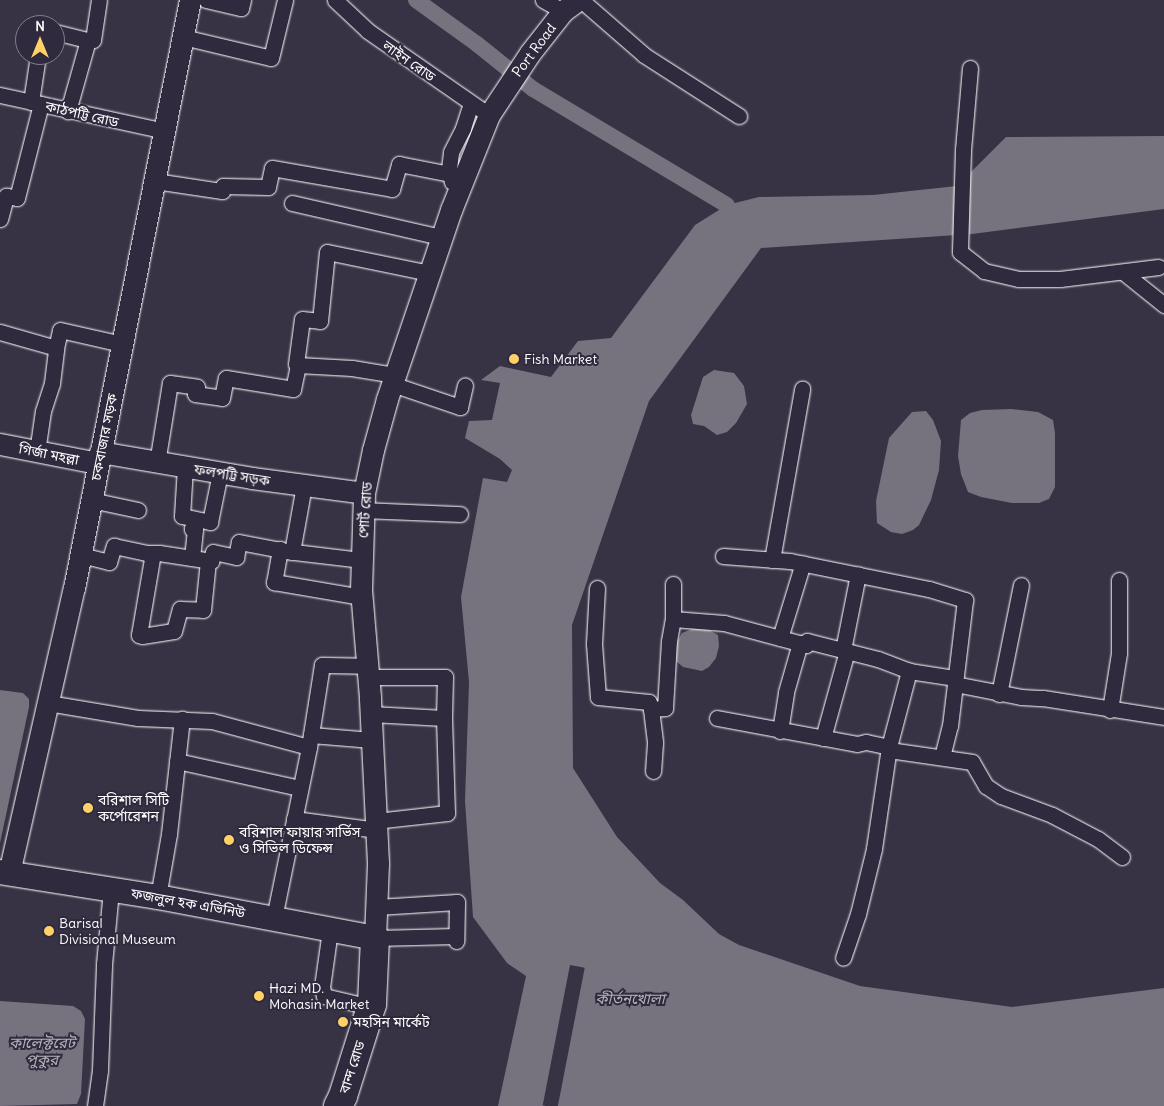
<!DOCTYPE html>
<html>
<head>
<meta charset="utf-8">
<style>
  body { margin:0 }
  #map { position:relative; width:1164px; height:1106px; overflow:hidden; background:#373345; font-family:Delius,"Noto Sans Bengali",sans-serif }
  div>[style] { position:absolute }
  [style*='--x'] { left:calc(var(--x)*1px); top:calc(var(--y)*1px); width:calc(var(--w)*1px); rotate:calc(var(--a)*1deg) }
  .water>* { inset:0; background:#76737f }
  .pier>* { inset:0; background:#373345; transform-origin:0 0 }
  .canal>* { height:16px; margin:-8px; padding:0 8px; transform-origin:8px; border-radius:8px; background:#76737f }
  .roads { filter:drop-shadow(0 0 1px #fff) drop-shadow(0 0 1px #fff) }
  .street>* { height:15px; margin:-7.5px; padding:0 7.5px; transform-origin:7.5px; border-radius:7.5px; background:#2f2a3d }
  .secondary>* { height:21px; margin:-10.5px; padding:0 10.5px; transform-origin:10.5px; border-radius:10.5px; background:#2f2a3d }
  .primary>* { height:24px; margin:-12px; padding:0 12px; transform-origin:12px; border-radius:12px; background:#2f2a3d }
  .highway>* { height:28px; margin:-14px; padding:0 14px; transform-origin:14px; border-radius:14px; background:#2f2a3d }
  .dots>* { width:14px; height:14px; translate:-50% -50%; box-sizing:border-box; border:2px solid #2f2a3d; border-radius:50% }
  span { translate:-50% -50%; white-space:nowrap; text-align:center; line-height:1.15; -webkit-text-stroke:4px #2f2a3d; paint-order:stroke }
  .street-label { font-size:14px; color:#fff }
  .poi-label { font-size:14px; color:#fff }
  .left { translate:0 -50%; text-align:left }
  .water-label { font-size:15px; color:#b4b2b9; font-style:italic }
  .north { position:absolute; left:15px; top:15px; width:50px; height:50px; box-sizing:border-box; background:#2f2a3d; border:1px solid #827f8b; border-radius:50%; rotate:0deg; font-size:14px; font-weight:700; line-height:20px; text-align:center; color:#fff }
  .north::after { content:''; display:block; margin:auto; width:18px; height:22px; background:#ffd166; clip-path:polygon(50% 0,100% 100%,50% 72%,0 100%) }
</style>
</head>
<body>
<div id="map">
  <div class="water">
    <i style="clip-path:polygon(1164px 136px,1164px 209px,972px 234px,761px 248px,649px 401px,572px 625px,573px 768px,617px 837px,660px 883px,683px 900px,719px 934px,739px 945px,860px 986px,1012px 1007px,1164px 988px,1164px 1106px,498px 1106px,526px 976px,507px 963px,473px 917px,465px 801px,469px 682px,461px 597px,483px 478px,507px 482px,512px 470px,500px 459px,465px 438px,469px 421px,492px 420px,500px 383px,481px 380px,500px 366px,551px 377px,578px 341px,611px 338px,695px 225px,727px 205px,759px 197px,873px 195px,957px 186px,1006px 137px)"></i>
    <i style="clip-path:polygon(714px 370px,734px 373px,744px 386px,747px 404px,736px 423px,727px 432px,717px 435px,704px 426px,693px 424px,691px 415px,703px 377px)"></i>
    <i style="clip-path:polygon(1011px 409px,1038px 412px,1053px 420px,1055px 433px,1055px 487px,1049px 499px,1039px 503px,1012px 503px,981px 497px,968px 492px,961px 474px,958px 456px,961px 420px,970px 413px,982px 410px)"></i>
    <i style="clip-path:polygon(926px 411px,933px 420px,941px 441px,939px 470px,931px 500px,919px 525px,913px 530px,902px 534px,891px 532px,877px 523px,876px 501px,889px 438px,912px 412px)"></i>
    <i style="clip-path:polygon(697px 627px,709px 630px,718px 635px,719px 646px,716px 658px,709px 667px,702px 671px,683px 667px,677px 662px,674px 654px,674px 648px,682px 633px)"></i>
    <i style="clip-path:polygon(0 690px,23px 693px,29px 699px,29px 707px,0 843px)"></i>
    <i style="clip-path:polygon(0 1001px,73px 1006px,81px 1011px,85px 1019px,81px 1094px,77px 1104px,0 1106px)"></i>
  </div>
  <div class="pier">
    <i style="left:570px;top:965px;width:15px;height:143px;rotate:11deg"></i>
  </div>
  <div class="canal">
    <i style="--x:416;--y:0;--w:75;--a:35.8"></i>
    <i style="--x:477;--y:44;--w:72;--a:38.8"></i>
    <i style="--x:533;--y:89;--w:226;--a:30.9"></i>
  </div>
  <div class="roads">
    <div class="street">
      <i style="--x:206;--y:0;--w:36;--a:13"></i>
      <i style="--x:241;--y:8;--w:8;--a:-76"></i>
      <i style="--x:335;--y:0;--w:45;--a:43.2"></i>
      <i style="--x:368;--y:31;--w:147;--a:34.8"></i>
      <i style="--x:543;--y:0;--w:23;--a:29"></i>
      <i style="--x:581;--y:0;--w:84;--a:41.1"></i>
      <i style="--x:644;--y:55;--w:113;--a:32.7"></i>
      <i style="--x:55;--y:32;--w:34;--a:14"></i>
      <i style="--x:88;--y:40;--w:74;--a:105.7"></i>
      <i style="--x:183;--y:37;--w:90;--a:13.4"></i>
      <i style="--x:271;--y:58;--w:60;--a:-76.4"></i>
      <i style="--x:88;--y:40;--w:5;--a:0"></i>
      <i style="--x:93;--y:40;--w:40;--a:-81.5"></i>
      <i style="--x:970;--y:68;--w:82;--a:94.9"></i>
      <i style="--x:963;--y:150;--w:102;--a:91.7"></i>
      <i style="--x:960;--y:252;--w:31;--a:38"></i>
      <i style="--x:984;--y:271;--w:36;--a:13"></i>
      <i style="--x:1019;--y:279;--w:41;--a:0"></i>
      <i style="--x:1060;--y:279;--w:99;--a:-7"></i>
      <i style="--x:0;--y:95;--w:169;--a:12.3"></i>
      <i style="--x:31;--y:102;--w:48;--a:-81.5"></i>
      <i style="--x:155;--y:181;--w:68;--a:8.5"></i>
      <i style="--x:222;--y:191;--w:5;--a:-79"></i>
      <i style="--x:223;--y:186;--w:45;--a:1.3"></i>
      <i style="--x:268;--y:187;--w:19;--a:-78"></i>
      <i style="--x:272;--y:168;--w:122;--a:9.9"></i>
      <i style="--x:392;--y:189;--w:26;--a:-74"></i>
      <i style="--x:399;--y:164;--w:52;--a:11.1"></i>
      <i style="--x:452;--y:182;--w:13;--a:-103"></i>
      <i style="--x:449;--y:169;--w:17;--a:-83"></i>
      <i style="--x:451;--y:152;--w:27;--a:-63"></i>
      <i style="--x:463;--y:128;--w:26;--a:-72"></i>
      <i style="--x:292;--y:203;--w:153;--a:12.9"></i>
      <i style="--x:0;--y:219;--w:24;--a:-75"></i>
      <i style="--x:6;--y:196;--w:11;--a:10"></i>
      <i style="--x:17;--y:198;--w:97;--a:-75.7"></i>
      <i style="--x:1123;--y:272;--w:53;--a:38.8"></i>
      <i style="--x:0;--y:332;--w:58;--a:15.9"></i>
      <i style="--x:56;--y:348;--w:18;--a:-77"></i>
      <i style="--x:60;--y:330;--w:64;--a:12.7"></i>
      <i style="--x:298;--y:365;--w:2;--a:-153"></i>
      <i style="--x:296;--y:364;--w:45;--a:-82.4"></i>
      <i style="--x:302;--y:319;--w:18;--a:6"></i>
      <i style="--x:320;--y:321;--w:69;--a:-84.2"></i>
      <i style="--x:327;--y:252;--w:104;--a:11.6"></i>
      <i style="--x:392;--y:384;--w:72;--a:18.7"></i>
      <i style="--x:460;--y:407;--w:22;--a:-77"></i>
      <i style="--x:37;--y:452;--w:41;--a:-81.7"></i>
      <i style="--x:43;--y:411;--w:29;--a:-72"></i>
      <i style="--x:52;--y:383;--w:35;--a:-83"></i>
      <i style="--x:157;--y:463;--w:81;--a:-80.8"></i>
      <i style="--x:170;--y:383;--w:27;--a:8"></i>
      <i style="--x:197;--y:387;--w:7;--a:106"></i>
      <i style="--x:195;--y:394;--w:27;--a:8"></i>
      <i style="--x:222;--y:398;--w:20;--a:-79"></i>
      <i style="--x:226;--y:378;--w:68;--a:9.3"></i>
      <i style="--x:293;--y:389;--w:25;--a:-78"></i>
      <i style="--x:298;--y:365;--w:54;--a:3.2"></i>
      <i style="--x:352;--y:368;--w:44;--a:9.2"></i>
      <i style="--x:185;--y:467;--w:49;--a:93.5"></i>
      <i style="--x:182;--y:516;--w:29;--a:12"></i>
      <i style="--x:210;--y:522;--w:50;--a:-78.5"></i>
      <i style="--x:91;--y:500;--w:48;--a:12"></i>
      <i style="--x:363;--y:510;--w:97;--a:2.4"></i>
      <i style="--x:280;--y:549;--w:34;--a:100"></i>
      <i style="--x:274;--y:582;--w:89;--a:9.7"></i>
      <i style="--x:292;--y:552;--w:68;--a:-79.8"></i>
      <i style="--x:153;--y:553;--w:83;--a:99.7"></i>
      <i style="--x:139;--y:635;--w:3;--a:18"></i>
      <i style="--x:142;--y:636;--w:32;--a:-9"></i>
      <i style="--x:174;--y:631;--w:23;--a:-75"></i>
      <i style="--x:180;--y:609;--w:23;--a:2"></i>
      <i style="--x:203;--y:610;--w:49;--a:-84.2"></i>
      <i style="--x:81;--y:555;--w:29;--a:14"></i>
      <i style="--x:109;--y:562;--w:17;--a:-73"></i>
      <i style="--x:114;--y:546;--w:34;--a:12"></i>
      <i style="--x:147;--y:553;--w:12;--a:0"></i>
      <i style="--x:159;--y:553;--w:53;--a:8.7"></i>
      <i style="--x:211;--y:561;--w:9;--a:-77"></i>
      <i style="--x:213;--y:552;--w:24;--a:12"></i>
      <i style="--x:236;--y:557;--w:15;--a:-79"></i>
      <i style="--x:239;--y:542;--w:48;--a:10.8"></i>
      <i style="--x:286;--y:551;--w:77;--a:6.8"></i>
      <i style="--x:723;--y:556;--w:67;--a:4.3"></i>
      <i style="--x:790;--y:561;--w:142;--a:11.4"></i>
      <i style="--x:929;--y:589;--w:38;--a:17"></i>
      <i style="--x:965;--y:600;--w:85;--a:96.8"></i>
      <i style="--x:955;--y:684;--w:67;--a:11.1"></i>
      <i style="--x:1021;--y:697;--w:22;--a:3"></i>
      <i style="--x:1043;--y:698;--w:122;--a:8.9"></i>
      <i style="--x:192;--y:558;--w:29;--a:-84"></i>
      <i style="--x:195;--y:529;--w:3;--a:180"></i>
      <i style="--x:192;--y:529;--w:10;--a:-79"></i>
      <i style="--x:772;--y:560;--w:174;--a:-80"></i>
      <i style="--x:673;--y:584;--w:35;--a:90"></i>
      <i style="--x:673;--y:619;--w:51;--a:4.5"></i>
      <i style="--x:724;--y:623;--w:85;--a:15"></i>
      <i style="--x:806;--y:645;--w:4;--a:-76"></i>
      <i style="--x:807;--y:641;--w:73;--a:14.2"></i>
      <i style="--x:878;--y:659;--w:33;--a:21"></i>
      <i style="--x:597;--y:588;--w:56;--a:93.1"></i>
      <i style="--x:594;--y:644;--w:53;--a:85.7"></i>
      <i style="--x:598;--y:697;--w:51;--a:5.6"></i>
      <i style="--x:649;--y:702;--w:7;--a:74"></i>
      <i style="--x:651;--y:709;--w:14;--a:-4"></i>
      <i style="--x:665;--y:708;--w:67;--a:-86.6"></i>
      <i style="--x:669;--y:641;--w:22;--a:-80"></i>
      <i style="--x:780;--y:638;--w:78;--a:-73"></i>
      <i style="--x:843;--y:650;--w:77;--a:-78.8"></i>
      <i style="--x:368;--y:677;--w:77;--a:0"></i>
      <i style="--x:445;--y:677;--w:41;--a:91.4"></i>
      <i style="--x:444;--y:718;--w:95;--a:88.2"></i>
      <i style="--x:447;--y:813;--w:71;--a:173.6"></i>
      <i style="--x:999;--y:694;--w:111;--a:-78.6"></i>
      <i style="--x:48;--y:703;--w:91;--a:9.5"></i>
      <i style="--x:138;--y:718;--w:74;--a:2.3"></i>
      <i style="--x:212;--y:721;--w:100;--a:15"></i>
      <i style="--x:651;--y:709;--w:34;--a:83"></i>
      <i style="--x:655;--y:743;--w:28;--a:94"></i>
      <i style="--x:1110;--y:710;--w:58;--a:-81"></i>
      <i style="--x:1119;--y:653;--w:73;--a:-90"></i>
      <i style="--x:371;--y:714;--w:73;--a:3.1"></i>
      <i style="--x:717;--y:718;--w:142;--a:10.5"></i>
      <i style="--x:857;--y:744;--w:9;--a:-13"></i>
      <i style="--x:866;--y:742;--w:24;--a:12"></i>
      <i style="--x:889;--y:747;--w:103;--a:98.4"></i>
      <i style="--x:874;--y:849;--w:67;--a:103.8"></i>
      <i style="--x:858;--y:914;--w:46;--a:108.8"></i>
      <i style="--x:780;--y:731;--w:39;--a:-81"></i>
      <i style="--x:786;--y:692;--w:51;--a:-74.1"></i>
      <i style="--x:311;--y:735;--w:61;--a:4.7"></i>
      <i style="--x:823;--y:738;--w:90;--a:-74.6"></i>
      <i style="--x:889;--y:747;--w:79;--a:-75.3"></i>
      <i style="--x:909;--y:671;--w:47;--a:8.7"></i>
      <i style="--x:889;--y:750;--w:84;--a:8.2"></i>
      <i style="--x:972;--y:762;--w:28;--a:60"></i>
      <i style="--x:986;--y:786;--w:18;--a:34"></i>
      <i style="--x:1001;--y:796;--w:54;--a:20.4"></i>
      <i style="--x:1052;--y:815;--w:52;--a:27.6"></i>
      <i style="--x:1098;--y:839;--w:30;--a:37"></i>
      <i style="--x:942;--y:757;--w:32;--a:-76"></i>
      <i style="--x:950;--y:726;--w:42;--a:-83.2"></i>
      <i style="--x:177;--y:761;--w:126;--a:12.4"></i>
      <i style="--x:294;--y:819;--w:84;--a:7.5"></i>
      <i style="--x:158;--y:897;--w:64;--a:-80.1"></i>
      <i style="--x:169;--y:834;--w:116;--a:-83.6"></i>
      <i style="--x:377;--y:907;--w:80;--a:-3.6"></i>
      <i style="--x:457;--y:902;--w:39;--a:91"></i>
      <i style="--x:274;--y:918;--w:175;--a:-78.4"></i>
      <i style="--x:309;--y:747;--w:83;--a:-81"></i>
      <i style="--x:322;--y:665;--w:46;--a:1.2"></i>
      <i style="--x:330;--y:930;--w:58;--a:98"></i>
      <i style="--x:322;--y:987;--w:9;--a:77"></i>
      <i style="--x:324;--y:996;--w:48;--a:13.2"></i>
      <i style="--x:375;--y:938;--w:81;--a:-1.4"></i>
      <i style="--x:95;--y:1106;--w:36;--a:-82"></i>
      <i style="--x:100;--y:1070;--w:106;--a:-87.8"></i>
      <i style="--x:104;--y:964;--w:74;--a:-84.6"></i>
    </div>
    <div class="secondary">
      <i style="--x:0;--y:444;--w:100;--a:11"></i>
      <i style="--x:100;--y:452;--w:154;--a:9.7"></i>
      <i style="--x:252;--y:478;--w:113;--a:7.6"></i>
      <i style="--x:9;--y:873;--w:292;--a:-77.2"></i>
      <i style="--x:74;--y:588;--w:599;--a:-78.84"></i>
      <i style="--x:375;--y:938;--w:75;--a:-87.7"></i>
      <i style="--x:378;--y:863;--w:166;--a:-92.8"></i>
      <i style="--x:370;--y:697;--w:107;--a:-94.8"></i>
      <i style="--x:361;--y:590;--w:97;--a:-88.2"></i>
      <i style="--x:364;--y:493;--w:44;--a:-78.2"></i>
      <i style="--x:373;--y:450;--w:53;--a:-74.6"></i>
      <i style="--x:387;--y:399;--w:200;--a:-71.3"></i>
      <i style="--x:451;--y:210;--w:102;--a:-68.2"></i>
      <i style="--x:489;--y:115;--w:74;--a:-56.5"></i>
      <i style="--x:530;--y:53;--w:53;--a:-51.8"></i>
      <i style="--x:563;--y:11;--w:19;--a:-36"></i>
    </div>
    <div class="primary">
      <i style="--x:0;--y:872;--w:160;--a:9"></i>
      <i style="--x:158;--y:897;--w:221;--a:10.7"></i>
    </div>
    <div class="highway">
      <i style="--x:338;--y:1106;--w:11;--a:-63"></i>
      <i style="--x:343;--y:1096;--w:96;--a:-72.5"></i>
      <i style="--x:372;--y:1004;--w:66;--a:-87.4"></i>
    </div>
  </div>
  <div class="dots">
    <i style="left:514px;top:359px;background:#ffd166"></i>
    <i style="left:88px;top:808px;background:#ffd166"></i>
    <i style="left:229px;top:840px;background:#ffd166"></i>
    <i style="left:49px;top:931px;background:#ffd166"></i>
    <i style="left:259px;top:996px;background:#ffd166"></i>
    <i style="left:343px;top:1022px;background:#ffd166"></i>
  </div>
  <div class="street-label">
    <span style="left:534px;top:50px;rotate:-53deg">Port Road</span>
    <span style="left:409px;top:61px;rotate:35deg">লাইন রোড</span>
    <span style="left:82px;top:114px;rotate:13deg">কাঠপট্টি রোড</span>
    <span style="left:104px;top:437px;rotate:-79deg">চকবাজার সড়ক</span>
    <span style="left:49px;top:454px;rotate:11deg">গির্জা মহল্লা</span>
    <span style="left:232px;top:475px;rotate:9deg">ফলপট্টি সড়ক</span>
    <span style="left:365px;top:510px;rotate:-86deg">পোর্ট রোড</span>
    <span style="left:188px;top:903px;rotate:10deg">ফজলুল হক এভিনিউ</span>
    <span style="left:352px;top:1067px;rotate:-72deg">বান্দ রোড</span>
  </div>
  <div class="poi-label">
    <span class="left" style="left:524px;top:359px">Fish Market</span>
    <span class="left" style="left:98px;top:808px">বরিশাল সিটি<br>কর্পোরেশন</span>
    <span class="left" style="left:239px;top:840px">বরিশাল ফায়ার সার্ভিস<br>ও সিভিল ডিফেন্স</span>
    <span class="left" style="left:59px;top:931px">Barisal<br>Divisional Museum</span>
    <span class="left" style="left:269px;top:996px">Hazi MD.<br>Mohasin Market</span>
    <span class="left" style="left:353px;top:1022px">মহসিন মার্কেট</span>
  </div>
  <div class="water-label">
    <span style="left:630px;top:999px">কীর্তনখোলা</span>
    <span style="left:42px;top:1051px">কালেক্টরেট<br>পুকুর</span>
  </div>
  <div class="north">N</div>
</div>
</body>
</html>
